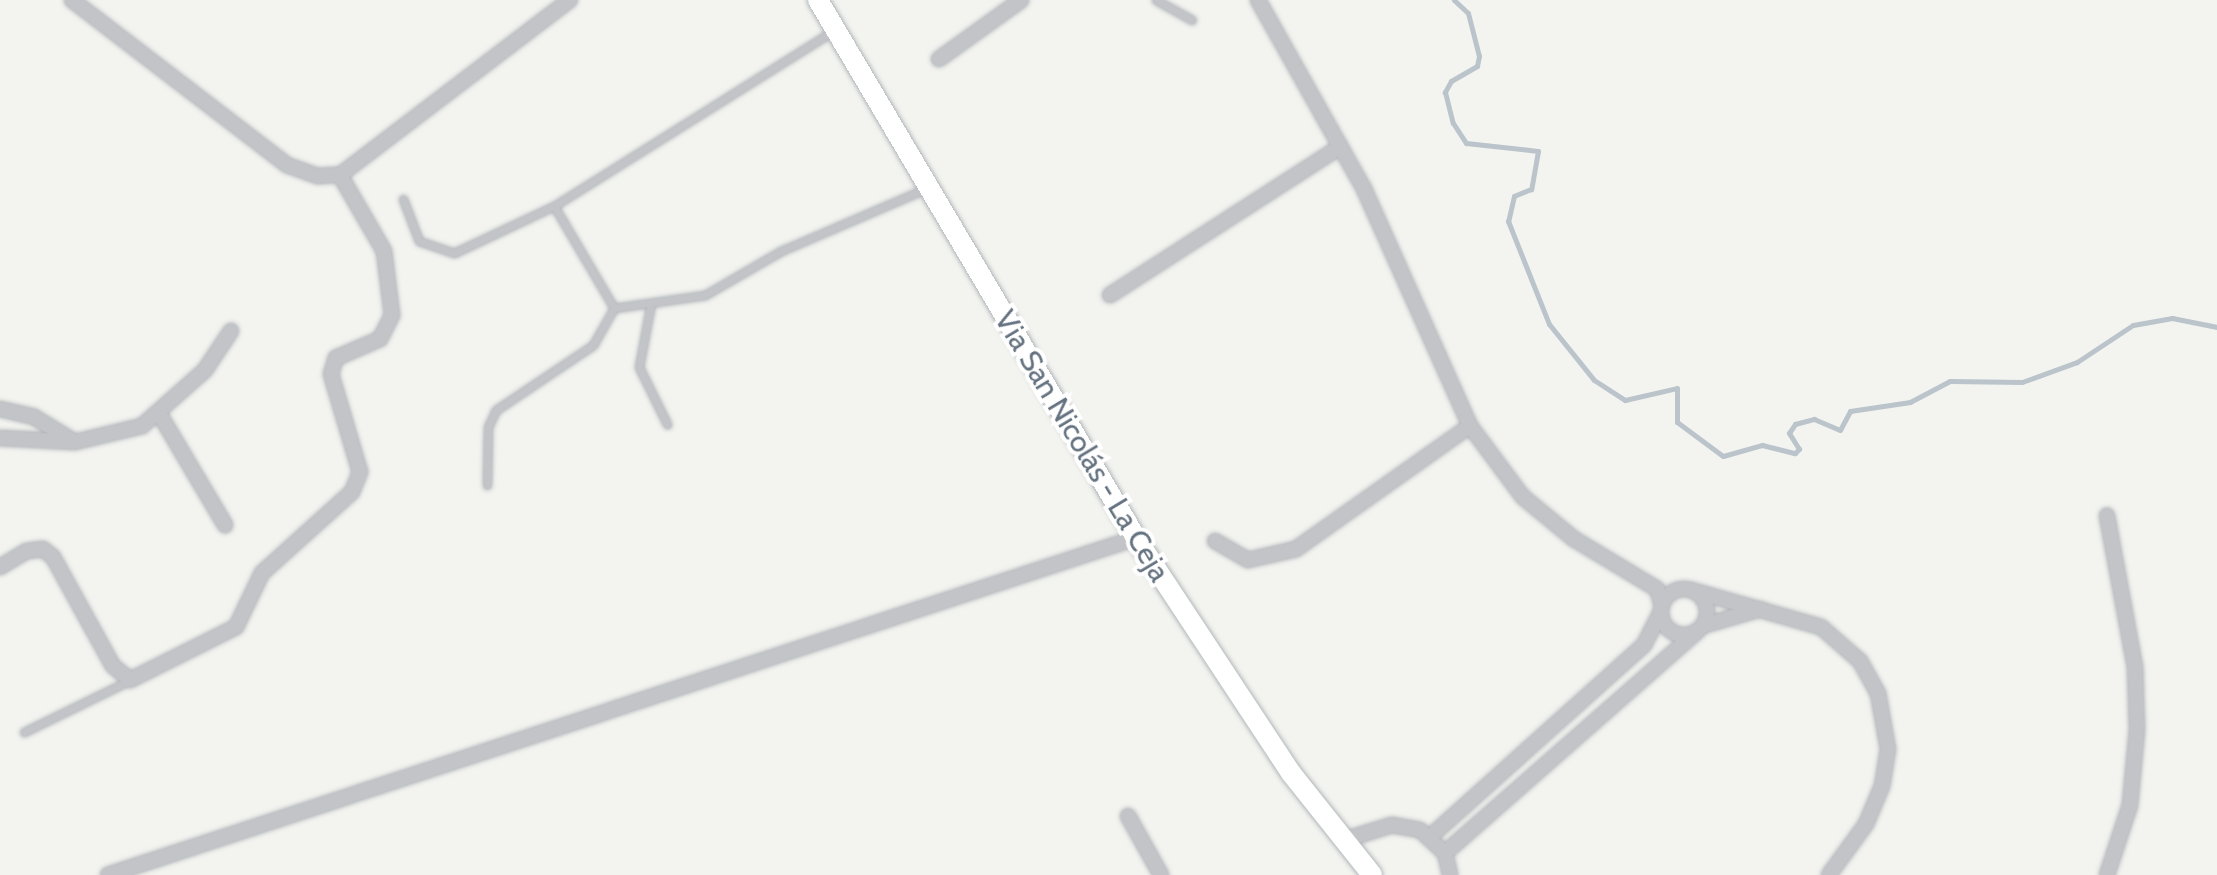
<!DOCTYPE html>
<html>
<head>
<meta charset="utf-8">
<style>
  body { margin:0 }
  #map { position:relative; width:2217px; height:875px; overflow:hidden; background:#f3f4f0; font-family:Cabin,sans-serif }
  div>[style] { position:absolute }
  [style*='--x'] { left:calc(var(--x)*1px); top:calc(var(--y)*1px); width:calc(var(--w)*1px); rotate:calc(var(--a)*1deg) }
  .stream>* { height:5px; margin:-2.5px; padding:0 2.5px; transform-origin:2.5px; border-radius:2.5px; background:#bac4ca }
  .roads { filter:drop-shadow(0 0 2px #b2b6ba) drop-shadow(0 0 2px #b2b6ba) }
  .lane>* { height:7px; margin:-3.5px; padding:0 3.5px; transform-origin:3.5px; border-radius:3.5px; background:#c2c4c8 }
  .street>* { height:14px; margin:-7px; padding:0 7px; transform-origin:7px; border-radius:7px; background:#c2c4c8 }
  .street>.ring { margin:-7px; padding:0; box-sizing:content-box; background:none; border:14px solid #c2c4c8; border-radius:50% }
  .secondary>* { height:20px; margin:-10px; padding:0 10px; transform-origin:10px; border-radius:10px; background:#fff }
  span { translate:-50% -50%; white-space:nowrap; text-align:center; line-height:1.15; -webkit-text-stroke:8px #fff; paint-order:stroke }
  .street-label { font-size:30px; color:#64717f }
</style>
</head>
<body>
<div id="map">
  <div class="stream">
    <i style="--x:1454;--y:0;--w:19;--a:43"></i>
    <i style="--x:1468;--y:13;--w:44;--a:75.7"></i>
    <i style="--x:1479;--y:56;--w:10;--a:101"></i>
    <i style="--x:1477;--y:66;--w:30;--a:150"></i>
    <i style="--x:1451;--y:81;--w:13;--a:119"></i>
    <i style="--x:1445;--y:92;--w:32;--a:76"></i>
    <i style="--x:1453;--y:123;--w:24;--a:57"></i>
    <i style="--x:1466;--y:143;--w:72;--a:6.3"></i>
    <i style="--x:1538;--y:151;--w:39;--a:100"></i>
    <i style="--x:1531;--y:189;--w:18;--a:158"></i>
    <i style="--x:1514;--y:196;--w:26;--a:103"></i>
    <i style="--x:1508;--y:221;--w:111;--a:68.3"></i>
    <i style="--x:1549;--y:324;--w:72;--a:51.2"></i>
    <i style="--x:1594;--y:380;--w:37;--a:33"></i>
    <i style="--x:1625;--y:400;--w:53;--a:-13"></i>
    <i style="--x:1677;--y:388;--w:34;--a:90"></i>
    <i style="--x:1677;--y:422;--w:57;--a:36.5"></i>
    <i style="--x:1723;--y:456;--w:41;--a:-15.8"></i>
    <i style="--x:1762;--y:445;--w:34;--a:14"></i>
    <i style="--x:1795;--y:453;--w:6;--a:-45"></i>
    <i style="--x:1799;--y:449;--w:19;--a:-122"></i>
    <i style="--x:1789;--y:433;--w:11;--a:-56"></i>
    <i style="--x:1795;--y:424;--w:20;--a:-15"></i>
    <i style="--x:1814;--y:419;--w:28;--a:23"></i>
    <i style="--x:1840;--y:430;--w:21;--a:-62"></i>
    <i style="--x:1850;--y:411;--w:61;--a:-8.5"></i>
    <i style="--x:1910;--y:402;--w:45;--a:-27.7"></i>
    <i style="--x:1950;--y:381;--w:72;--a:0.8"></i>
    <i style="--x:2022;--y:382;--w:59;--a:-20"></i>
    <i style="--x:2077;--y:362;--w:67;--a:-33.5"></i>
    <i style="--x:2133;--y:325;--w:40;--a:-10"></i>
    <i style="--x:2172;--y:318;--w:46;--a:11.3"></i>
  </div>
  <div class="roads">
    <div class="lane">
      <i style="--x:1156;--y:0;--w:41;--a:29.1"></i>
      <i style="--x:403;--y:199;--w:45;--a:69.1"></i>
      <i style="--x:419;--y:241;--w:37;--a:19"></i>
      <i style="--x:454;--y:253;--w:110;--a:-25.2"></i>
      <i style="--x:554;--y:206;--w:332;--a:-32.1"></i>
      <i style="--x:554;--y:206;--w:118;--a:59.5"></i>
      <i style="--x:651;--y:303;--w:65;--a:100.6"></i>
      <i style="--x:639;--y:367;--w:64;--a:63.8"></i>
      <i style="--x:487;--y:485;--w:58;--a:-89"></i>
      <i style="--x:488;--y:427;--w:19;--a:-65"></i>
      <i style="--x:496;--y:410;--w:117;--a:-33.8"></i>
      <i style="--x:593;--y:345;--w:43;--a:-60.4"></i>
      <i style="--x:614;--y:308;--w:92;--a:-8.1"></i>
      <i style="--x:705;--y:295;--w:88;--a:-30.1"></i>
      <i style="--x:781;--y:251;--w:157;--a:-23.3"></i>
      <i style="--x:24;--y:732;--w:118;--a:-26.1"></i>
    </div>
    <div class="street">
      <i style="--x:72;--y:0;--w:271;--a:37.5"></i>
      <i style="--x:287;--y:165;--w:33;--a:20"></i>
      <i style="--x:318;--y:176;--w:22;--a:-3"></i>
      <i style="--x:340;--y:175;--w:289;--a:-37.3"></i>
      <i style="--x:1258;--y:0;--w:217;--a:60.7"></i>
      <i style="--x:1364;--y:189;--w:260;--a:65.9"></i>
      <i style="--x:1470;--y:426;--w:89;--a:53.3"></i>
      <i style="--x:1523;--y:497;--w:66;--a:39.5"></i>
      <i style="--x:1574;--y:539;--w:97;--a:31.1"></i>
      <i style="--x:1657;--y:589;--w:17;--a:73"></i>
      <i style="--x:939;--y:59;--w:101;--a:-35.7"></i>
      <i style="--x:1110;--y:295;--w:274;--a:-32.8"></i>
      <i style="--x:0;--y:409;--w:35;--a:13"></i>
      <i style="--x:34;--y:417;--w:48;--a:31.4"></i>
      <i style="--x:160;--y:415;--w:128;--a:59.4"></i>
      <i style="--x:0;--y:438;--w:75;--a:3.1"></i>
      <i style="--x:75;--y:442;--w:69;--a:-13.4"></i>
      <i style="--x:142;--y:426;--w:84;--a:-41.6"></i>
      <i style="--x:205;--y:370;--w:47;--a:-56.3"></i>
      <i style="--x:1215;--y:541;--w:38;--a:30"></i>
      <i style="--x:1248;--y:560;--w:49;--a:-12.9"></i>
      <i style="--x:1296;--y:549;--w:213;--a:-35.3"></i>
      <i style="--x:0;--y:567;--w:31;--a:-31"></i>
      <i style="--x:27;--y:551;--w:16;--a:-7"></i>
      <i style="--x:43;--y:549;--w:13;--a:39"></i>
      <i style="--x:53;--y:557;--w:124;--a:61.2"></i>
      <i style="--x:113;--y:666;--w:22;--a:39"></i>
      <i style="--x:130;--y:680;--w:119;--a:-26.6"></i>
      <i style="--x:236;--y:627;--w:60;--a:-64.3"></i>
      <i style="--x:262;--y:573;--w:121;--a:-42"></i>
      <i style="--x:352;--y:492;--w:22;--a:-68"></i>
      <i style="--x:360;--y:472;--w:102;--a:-106.5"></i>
      <i style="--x:331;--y:374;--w:17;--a:-73"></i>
      <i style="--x:336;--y:358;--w:48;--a:-23.4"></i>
      <i style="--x:380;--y:339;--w:27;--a:-63"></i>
      <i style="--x:392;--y:315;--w:64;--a:-97.1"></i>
      <i style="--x:384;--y:251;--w:88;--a:-120.1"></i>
      <i class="ring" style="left:1661px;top:589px;width:32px;height:32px"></i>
      <i style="--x:1691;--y:590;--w:135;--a:15.9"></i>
      <i style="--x:1821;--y:627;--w:52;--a:41.1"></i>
      <i style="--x:1860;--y:661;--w:37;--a:61"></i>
      <i style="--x:1878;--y:693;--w:57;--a:79.9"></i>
      <i style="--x:1888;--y:749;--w:37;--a:99"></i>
      <i style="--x:1882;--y:786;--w:41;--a:112.8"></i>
      <i style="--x:1866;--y:824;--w:63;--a:126"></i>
      <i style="--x:1702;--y:626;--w:61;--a:-16.1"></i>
      <i style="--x:1128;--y:816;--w:68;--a:60.8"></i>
      <i style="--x:1431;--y:836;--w:286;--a:-41.9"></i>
      <i style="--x:1644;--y:645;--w:37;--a:-63"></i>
      <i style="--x:1344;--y:840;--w:50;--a:-17.4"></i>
      <i style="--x:1392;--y:825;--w:28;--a:10"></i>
      <i style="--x:1420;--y:830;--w:34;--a:43"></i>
      <i style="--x:1445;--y:853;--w:23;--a:77"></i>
      <i style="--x:1445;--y:853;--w:335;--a:-41.3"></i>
      <i style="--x:108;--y:875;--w:1082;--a:-18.15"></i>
      <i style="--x:2107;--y:875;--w:74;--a:-71.8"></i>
      <i style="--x:2130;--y:805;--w:76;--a:-84.7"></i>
      <i style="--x:2137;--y:729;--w:62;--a:-91.8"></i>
      <i style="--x:2135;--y:667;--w:154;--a:-100.5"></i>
    </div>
    <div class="secondary">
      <i style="--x:818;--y:0;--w:625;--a:59.41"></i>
      <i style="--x:1136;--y:538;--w:282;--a:56.6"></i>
      <i style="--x:1291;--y:773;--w:130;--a:51.5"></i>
    </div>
  </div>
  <div class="street-label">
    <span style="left:1082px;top:446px;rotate:59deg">Via San Nicolás - La Ceja</span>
  </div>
</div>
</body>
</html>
